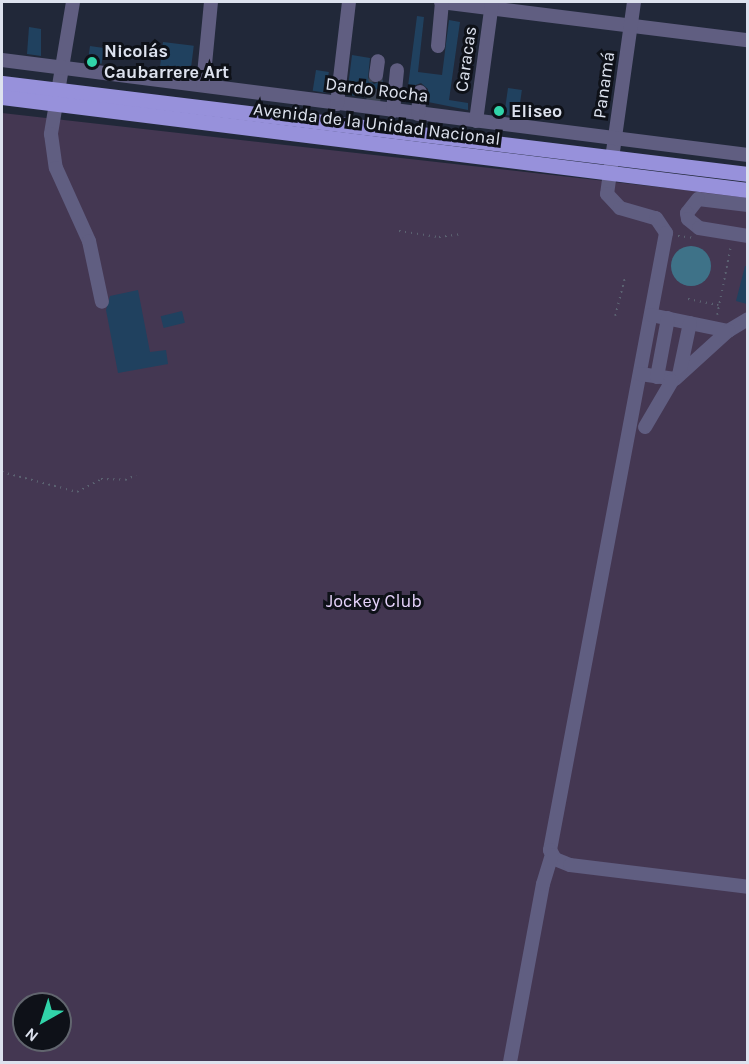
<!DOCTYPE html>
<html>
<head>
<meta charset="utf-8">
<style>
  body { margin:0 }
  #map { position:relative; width:749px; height:1064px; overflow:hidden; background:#212839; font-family:Karla,sans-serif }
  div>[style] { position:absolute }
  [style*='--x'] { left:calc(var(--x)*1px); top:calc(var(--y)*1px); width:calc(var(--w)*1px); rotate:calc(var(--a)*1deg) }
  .green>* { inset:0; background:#443752 }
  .water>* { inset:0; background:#3e7288 }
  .round { border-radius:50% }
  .building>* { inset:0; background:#20415f; transform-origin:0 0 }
  .minor-tunnel>* { height:14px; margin-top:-7px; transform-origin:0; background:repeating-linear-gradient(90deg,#3d4454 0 14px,transparent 0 21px) }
  .path>* { height:1.5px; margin-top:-0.75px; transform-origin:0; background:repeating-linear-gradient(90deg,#5b6271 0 1.5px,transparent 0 6px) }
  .minor>* { height:14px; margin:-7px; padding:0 7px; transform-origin:7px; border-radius:7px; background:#605e81 }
  .major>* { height:15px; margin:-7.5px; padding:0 7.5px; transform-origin:7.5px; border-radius:7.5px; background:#9791db }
  .dots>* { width:16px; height:16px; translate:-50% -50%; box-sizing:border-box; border:3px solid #0e1118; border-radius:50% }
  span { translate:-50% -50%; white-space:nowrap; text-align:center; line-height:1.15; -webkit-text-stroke:6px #0e1118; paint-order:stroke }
  .poi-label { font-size:18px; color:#dde2ee; font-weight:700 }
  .left { translate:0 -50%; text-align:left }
  .street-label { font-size:18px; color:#dde2ee }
  .park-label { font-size:18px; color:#e5d2fa }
  .frame { position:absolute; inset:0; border:3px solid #dde2ee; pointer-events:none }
  .north { position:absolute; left:12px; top:992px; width:60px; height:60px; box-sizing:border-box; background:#0e1118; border:2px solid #61656e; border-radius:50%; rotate:219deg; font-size:16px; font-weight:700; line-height:24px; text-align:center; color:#dde2ee }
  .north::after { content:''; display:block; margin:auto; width:21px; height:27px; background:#31d4a9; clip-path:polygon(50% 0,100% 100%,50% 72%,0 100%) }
</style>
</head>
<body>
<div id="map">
  <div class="green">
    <i style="clip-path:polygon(evenodd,2px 113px,747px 197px,747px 1062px,2px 1062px,2px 113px,24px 1004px,60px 1004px,60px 1040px,24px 1040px,24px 1004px)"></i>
  </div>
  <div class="water">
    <i class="round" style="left:671px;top:246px;width:40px;height:40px"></i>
  </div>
  <div class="building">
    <i style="clip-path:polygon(417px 16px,424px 17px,418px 72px,442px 75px,449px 20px,460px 22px,449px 100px,468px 103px,468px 110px,428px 102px,428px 89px,421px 83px,413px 86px,410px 103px,406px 102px)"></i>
    <i style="clip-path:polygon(29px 27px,41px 29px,41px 56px,27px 54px)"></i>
    <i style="left:163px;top:42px;width:31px;height:29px;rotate:7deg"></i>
    <i style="left:90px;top:46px;width:14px;height:16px;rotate:8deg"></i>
    <i style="clip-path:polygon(352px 55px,370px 58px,368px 78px,374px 84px,383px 80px,382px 99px,347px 95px)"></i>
    <i style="left:316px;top:70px;width:13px;height:21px;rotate:9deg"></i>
    <i style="left:508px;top:88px;width:14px;height:27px;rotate:8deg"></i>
    <i style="clip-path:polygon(745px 266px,747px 266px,747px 304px,736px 301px)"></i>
    <i style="clip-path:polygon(138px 290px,150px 352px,166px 350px,168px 364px,118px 373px,106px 310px,110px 296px)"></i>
    <i style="left:182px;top:311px;width:12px;height:22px;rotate:76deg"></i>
  </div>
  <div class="minor-tunnel">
    <i style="--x:373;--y:103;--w:28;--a:-84"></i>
  </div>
  <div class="path">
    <i style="--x:399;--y:231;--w:40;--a:8.5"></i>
    <i style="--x:439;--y:237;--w:22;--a:-8"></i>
    <i style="--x:678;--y:236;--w:16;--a:7"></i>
    <i style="--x:688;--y:299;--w:31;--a:11"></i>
    <i style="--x:717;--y:315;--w:71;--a:-78.7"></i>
    <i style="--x:615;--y:316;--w:40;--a:-75.6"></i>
    <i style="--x:2;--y:472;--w:78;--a:14.9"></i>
    <i style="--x:77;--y:492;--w:27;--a:-28"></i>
    <i style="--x:101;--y:479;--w:24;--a:2"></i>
    <i style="--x:125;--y:480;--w:12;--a:-24"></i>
  </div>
  <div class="minor">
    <i style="--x:73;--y:2;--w:134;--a:99.5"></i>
    <i style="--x:51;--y:134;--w:34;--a:82"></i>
    <i style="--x:56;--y:168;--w:80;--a:65.7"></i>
    <i style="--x:89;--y:241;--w:62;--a:78"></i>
    <i style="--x:441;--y:2;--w:309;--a:7.1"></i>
    <i style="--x:634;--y:2;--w:194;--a:98"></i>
    <i style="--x:607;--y:194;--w:19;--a:47"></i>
    <i style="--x:620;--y:208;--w:37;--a:16"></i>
    <i style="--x:656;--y:218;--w:18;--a:56"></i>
    <i style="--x:666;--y:233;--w:628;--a:100.65"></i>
    <i style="--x:550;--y:850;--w:10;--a:61"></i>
    <i style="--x:555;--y:859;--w:16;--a:22"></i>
    <i style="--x:570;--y:865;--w:179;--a:7"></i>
    <i style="--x:438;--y:46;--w:44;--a:-84.8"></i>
    <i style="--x:2;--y:60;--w:752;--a:7.26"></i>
    <i style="--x:376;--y:75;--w:14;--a:-82"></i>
    <i style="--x:203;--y:85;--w:83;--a:-84.5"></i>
    <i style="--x:337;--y:104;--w:103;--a:-83.3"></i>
    <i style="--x:393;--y:111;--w:41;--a:-84.4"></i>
    <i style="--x:418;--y:114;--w:22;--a:-85"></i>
    <i style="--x:476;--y:121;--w:120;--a:-82.3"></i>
    <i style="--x:748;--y:205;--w:50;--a:-173.2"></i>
    <i style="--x:698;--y:199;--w:18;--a:128"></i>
    <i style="--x:687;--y:213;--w:6;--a:81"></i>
    <i style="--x:688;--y:219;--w:14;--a:39"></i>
    <i style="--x:699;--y:228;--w:50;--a:9.3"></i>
    <i style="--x:651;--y:315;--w:79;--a:11.7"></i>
    <i style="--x:728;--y:331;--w:23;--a:-31"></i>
    <i style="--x:640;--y:374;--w:35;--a:8"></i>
    <i style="--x:675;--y:379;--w:72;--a:-42.2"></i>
    <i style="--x:679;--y:375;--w:53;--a:-78.1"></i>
    <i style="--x:657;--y:377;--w:60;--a:-79.4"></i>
    <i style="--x:645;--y:427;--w:53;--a:-59.6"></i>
    <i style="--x:510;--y:1062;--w:181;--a:-79.5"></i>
    <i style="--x:543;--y:884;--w:30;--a:-73"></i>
  </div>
  <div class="major">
    <i style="--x:2;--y:83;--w:752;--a:6.95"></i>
    <i style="--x:2;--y:97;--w:752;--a:7.11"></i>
  </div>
  <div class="dots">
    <i style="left:92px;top:62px;background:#31d4a9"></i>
    <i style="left:499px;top:111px;background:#31d4a9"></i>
  </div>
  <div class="poi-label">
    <span class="left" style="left:104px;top:62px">Nicolás<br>Caubarrere Art</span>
    <span class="left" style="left:511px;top:111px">Eliseo</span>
  </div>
  <div class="street-label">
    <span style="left:466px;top:59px;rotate:-82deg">Caracas</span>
    <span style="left:604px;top:85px;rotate:-82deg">Panamá</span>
    <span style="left:377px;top:90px;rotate:7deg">Dardo Rocha</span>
    <span style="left:377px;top:124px;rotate:7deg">Avenida de la Unidad Nacional</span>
  </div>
  <div class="park-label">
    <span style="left:374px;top:601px">Jockey Club</span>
  </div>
  <div class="frame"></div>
  <div class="north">N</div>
</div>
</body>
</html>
